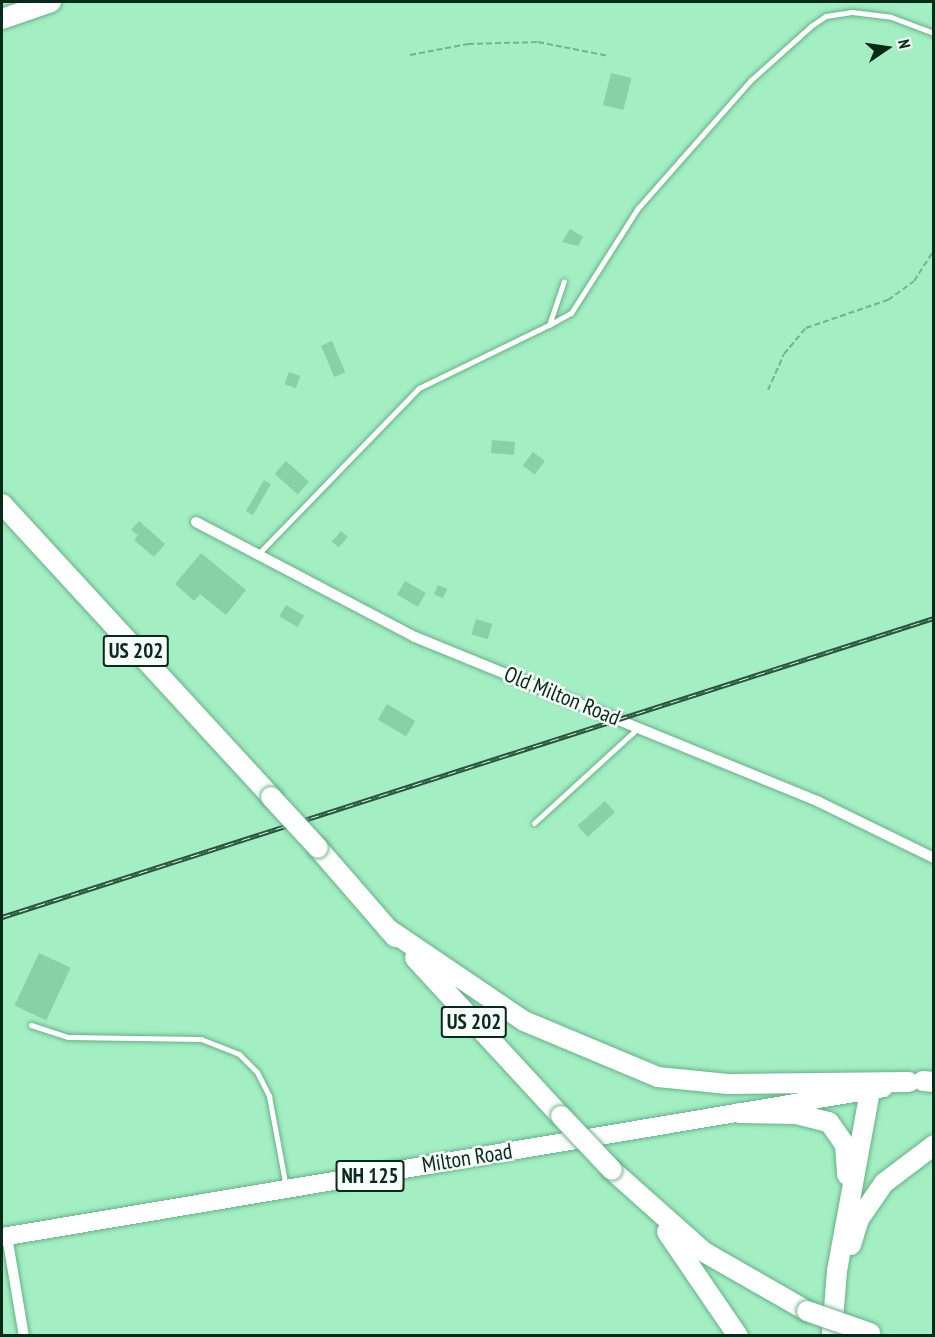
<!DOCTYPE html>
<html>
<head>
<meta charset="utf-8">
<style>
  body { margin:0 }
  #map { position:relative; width:935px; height:1337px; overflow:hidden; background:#a3efc3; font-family:"PT Sans Narrow",sans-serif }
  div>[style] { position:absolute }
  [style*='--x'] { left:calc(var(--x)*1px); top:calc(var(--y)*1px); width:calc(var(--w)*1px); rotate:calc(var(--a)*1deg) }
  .building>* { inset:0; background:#86d1a6; transform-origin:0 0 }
  .path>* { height:2px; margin-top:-1px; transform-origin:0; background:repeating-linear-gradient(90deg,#74b28f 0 6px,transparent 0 9px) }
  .roads { filter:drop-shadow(0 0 2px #66b087) drop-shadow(0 0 2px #66b087) }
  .lane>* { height:5px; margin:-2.5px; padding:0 2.5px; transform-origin:2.5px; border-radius:2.5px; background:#fff }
  .street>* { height:10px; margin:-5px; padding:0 5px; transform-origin:5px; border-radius:5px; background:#fff }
  .primary>* { height:18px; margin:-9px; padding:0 9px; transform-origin:9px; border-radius:9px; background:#fff }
  .highway>* { height:20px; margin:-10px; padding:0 10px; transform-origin:10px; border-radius:10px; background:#fff }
  .rail>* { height:5px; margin-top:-2.5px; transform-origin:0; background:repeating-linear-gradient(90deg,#f7fef9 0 9px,#2a543e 0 18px); box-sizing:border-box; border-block:2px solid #2a543e }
  .bridges { filter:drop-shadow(0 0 2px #66b087) drop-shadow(0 0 2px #66b087) }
  .highway-bridge>* { height:20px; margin:-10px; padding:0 10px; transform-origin:10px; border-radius:10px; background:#fff }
  span { translate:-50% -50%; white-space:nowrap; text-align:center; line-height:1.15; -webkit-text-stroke:5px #f7fef9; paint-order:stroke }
  .shield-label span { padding:2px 4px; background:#f7fef9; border:2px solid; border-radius:4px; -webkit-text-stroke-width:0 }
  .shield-label { font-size:21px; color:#092919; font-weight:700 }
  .street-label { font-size:22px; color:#092919 }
  .frame { position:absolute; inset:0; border:3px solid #092919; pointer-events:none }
  .north { position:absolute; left:857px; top:18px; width:60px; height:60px; -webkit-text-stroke:4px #f7fef9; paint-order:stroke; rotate:77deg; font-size:16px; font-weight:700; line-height:24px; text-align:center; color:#092919 }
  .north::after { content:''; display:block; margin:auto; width:21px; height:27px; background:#092919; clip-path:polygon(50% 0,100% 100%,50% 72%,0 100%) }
</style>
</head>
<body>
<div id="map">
  <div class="building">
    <i style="left:611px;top:73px;width:21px;height:33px;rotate:14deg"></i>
    <i style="clip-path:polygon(570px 229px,583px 237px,578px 246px,562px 242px)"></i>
    <i style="left:332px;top:341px;width:34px;height:12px;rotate:67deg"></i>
    <i style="left:289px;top:372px;width:12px;height:13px;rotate:20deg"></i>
    <i style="left:492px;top:440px;width:23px;height:13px;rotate:5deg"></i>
    <i style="left:533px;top:452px;width:15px;height:17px;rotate:37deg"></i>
    <i style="left:286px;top:461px;width:31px;height:17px;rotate:42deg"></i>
    <i style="left:264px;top:480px;width:8px;height:36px;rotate:30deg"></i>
    <i style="clip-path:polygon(139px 521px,165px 544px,154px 557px,134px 540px,138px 535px,131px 530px)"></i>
    <i style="left:341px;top:531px;width:9px;height:14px;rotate:41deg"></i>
    <i style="clip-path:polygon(201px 553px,246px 590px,226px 615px,200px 594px,194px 601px,175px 584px)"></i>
    <i style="left:405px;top:581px;width:24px;height:16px;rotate:30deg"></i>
    <i style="left:438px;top:585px;width:10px;height:10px;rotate:24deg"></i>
    <i style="left:286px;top:605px;width:21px;height:13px;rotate:31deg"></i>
    <i style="left:476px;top:619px;width:17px;height:16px;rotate:17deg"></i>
    <i style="left:387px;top:704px;width:33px;height:18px;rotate:31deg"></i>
    <i style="left:605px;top:801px;width:15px;height:37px;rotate:48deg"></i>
    <i style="left:39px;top:953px;width:35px;height:58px;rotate:25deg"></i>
  </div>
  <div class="path">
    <i style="--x:410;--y:55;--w:59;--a:-10.7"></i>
    <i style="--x:468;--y:44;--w:70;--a:-1.6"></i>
    <i style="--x:538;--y:42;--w:72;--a:11.2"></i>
    <i style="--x:768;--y:390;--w:39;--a:-66"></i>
    <i style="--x:784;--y:354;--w:34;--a:-50"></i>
    <i style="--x:806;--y:328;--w:87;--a:-18.9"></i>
    <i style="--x:888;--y:300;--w:32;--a:-36"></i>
    <i style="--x:914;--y:281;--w:37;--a:-57"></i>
  </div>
  <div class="roads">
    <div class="lane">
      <i style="--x:549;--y:325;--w:25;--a:-29"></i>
      <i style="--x:571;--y:313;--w:125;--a:-57.5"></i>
      <i style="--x:638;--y:208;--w:171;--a:-48.6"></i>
      <i style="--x:751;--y:80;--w:81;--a:-42"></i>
      <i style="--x:811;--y:26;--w:18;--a:-34"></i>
      <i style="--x:826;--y:16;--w:26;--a:-9"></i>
      <i style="--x:852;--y:12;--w:39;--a:7"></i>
      <i style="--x:891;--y:17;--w:46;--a:20.4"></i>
      <i style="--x:261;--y:551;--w:227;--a:-45.9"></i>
      <i style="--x:419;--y:388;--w:144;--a:-25.9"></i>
      <i style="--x:549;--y:325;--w:46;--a:-71.2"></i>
      <i style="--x:534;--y:823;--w:141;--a:-42.4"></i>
      <i style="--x:31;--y:1025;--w:39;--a:18"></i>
      <i style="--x:68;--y:1037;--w:133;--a:0.9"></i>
      <i style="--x:201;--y:1039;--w:41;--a:21.5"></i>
      <i style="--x:239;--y:1054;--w:25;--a:45"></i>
      <i style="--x:257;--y:1072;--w:27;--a:63"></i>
      <i style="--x:269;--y:1096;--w:93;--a:79.4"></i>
    </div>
    <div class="street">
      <i style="--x:196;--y:522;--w:247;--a:27.7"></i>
      <i style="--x:415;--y:637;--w:436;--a:22.2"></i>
      <i style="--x:819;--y:802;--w:128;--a:26"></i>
      <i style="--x:7;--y:1236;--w:101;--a:80.4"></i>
    </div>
    <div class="primary">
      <i style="--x:2;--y:1237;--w:894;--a:-9.59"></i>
    </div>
    <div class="highway">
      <i style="--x:2;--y:19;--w:52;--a:-19.1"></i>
      <i style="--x:2;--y:504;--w:398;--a:47.4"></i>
      <i style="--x:318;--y:848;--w:118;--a:49.1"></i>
      <i style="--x:388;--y:929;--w:164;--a:34.1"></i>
      <i style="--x:524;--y:1021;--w:145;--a:22.7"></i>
      <i style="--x:658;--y:1077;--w:70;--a:5.7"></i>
      <i style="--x:728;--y:1084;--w:181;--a:-0.6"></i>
      <i style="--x:415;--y:958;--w:215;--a:47.3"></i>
      <i style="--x:923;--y:1081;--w:11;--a:5"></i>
      <i style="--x:739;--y:1113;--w:57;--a:1"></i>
      <i style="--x:796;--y:1114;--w:34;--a:14"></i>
      <i style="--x:829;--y:1122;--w:28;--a:55"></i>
      <i style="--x:845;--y:1145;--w:30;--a:86"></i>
      <i style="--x:612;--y:1170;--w:123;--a:41.7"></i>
      <i style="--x:704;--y:1252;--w:119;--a:29.8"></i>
      <i style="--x:667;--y:1232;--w:126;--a:55.7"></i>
      <i style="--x:851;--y:1245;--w:27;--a:-73"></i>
      <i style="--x:859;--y:1219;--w:44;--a:-55.2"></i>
      <i style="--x:884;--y:1183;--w:63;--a:-37.2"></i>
      <i style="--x:832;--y:1333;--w:62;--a:-85.4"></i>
      <i style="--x:837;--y:1271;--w:183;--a:-79.6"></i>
    </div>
  </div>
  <div class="rail">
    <i style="--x:2;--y:917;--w:979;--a:-17.79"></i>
  </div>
  <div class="bridges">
    <div class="highway-bridge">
      <i style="--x:271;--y:797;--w:69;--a:47.3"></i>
      <i style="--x:561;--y:1116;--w:74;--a:46.6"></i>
      <i style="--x:807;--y:1311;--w:67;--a:19.2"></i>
    </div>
  </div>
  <div class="shield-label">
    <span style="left:136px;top:651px">US 202</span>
    <span style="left:474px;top:1022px">US 202</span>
    <span style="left:370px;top:1176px">NH 125</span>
  </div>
  <div class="street-label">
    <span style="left:562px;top:696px;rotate:22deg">Old Milton Road</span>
    <span style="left:467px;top:1158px;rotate:-9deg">Milton Road</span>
  </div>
  <div class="frame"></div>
  <div class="north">N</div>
</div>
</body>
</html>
